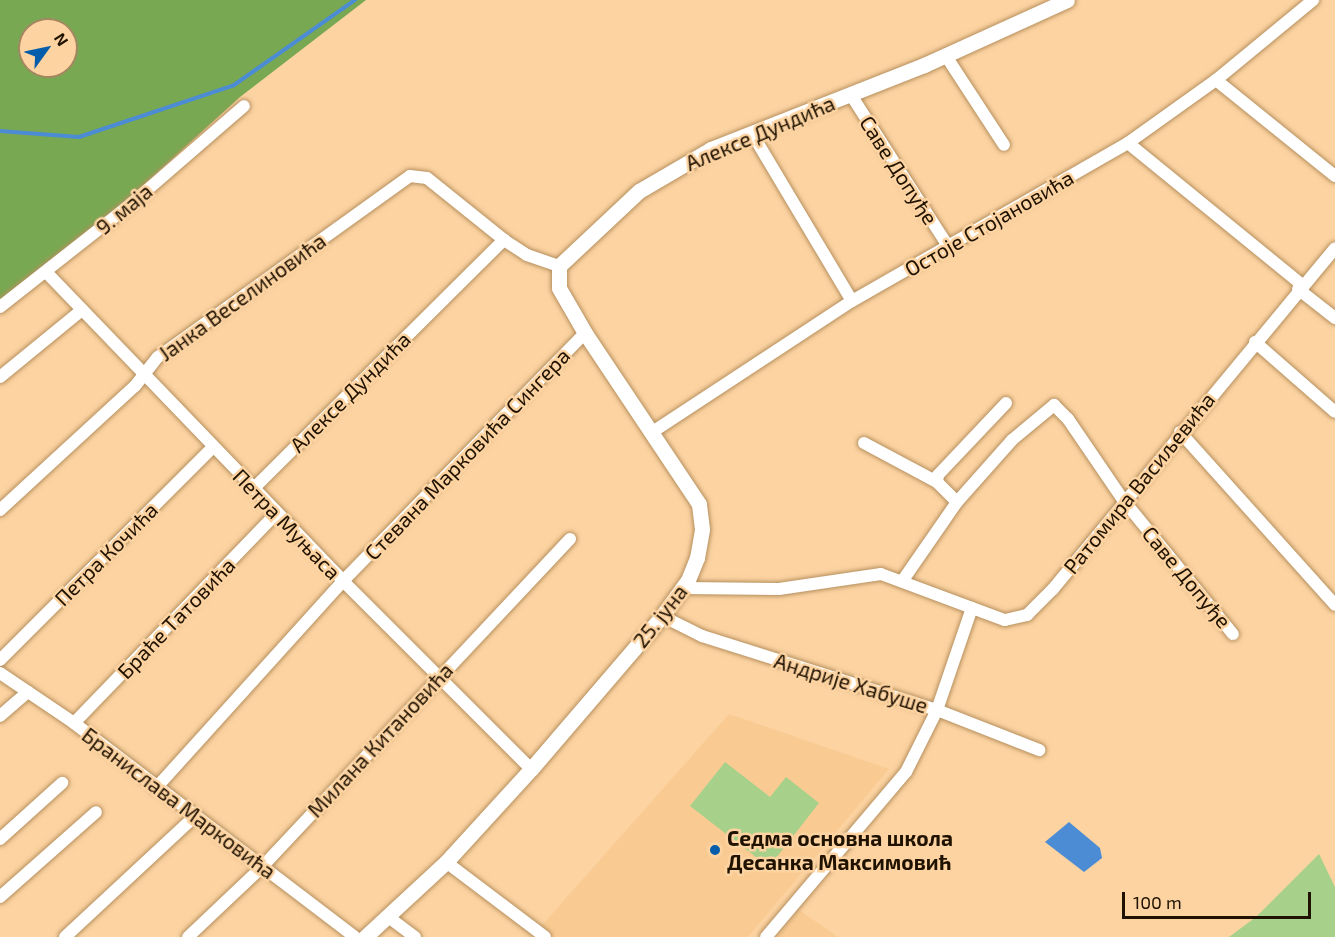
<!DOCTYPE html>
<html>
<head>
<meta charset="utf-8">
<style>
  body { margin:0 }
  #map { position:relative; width:1335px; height:937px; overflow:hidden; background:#fcd3a1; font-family:"Exo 2",sans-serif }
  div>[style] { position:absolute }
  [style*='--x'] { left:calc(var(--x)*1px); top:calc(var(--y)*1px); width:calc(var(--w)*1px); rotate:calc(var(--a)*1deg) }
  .built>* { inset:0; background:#f9cb92 }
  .green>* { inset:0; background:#a7d08a }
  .forest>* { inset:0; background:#79a852 }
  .water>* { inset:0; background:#4c8cd4 }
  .stream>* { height:4px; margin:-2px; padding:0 2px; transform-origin:2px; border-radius:2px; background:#4c8cd4 }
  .roads { filter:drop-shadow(0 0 2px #b6905f) drop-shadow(0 0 2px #b6905f) }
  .minor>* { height:12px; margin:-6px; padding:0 6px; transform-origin:6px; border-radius:6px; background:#fff }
  .tertiary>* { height:15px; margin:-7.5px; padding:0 7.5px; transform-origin:7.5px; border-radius:7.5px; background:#fff }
  .dots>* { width:16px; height:16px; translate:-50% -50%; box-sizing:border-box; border:3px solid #fcd3a1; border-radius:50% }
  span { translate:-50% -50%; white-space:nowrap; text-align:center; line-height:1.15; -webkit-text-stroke:5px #fcd3a1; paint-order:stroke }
  .street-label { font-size:21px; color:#201201 }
  .poi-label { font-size:21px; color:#201201; font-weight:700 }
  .left { translate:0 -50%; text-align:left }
  .north { position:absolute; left:18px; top:18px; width:60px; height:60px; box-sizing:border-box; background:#fcd3a1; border:2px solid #a48661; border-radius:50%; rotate:57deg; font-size:16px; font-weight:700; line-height:24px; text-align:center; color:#201201 }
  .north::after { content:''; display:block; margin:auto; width:21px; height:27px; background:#035dab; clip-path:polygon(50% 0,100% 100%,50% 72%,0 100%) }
  .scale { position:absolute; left:1122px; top:892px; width:189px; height:27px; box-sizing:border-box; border:3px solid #201201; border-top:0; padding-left:8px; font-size:18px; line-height:21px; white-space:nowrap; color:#201201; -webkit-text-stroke:4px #fcd3a1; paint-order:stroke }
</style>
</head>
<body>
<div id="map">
  <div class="built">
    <i style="clip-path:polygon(729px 714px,889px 769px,748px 937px,545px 937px,537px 931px)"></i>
    <i style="clip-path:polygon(799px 910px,838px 937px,777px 937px)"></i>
  </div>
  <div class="green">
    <i style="clip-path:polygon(725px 762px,770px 797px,786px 777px,819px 803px,769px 867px,690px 806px)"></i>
    <i style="clip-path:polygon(1319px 854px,1335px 887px,1335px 937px,1229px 937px,1256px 917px)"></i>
  </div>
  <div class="forest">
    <i style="clip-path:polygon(evenodd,0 0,366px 0,240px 97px,47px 273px,0 307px,0 0,30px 30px,66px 30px,66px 66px,30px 66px,30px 30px)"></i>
  </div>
  <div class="water">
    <i style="clip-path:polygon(1069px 822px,1100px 848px,1102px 858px,1084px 872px,1045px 842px)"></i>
  </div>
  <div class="stream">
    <i style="--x:0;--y:131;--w:79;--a:4.3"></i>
    <i style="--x:79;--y:137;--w:163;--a:-18.5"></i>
    <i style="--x:234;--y:85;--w:148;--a:-35.1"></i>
  </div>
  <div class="roads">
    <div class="minor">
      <i style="--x:946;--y:56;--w:106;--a:56.9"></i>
      <i style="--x:1216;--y:80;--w:153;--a:38.9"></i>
      <i style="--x:851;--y:95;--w:179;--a:57.3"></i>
      <i style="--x:753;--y:135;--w:193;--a:59.2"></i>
      <i style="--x:1128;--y:143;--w:225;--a:39.2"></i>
      <i style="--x:47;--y:273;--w:427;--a:46.1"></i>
      <i style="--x:343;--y:581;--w:266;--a:45"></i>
      <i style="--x:1298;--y:289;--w:47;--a:38.1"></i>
      <i style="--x:0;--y:307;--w:168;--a:-38.2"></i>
      <i style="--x:132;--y:203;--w:148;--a:-40.9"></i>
      <i style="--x:1255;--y:342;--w:106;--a:41.2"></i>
      <i style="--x:0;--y:377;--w:106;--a:-39.3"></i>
      <i style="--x:654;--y:431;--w:237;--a:-33.3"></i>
      <i style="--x:852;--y:301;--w:318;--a:-29.8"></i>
      <i style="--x:1128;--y:143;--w:108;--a:-35.6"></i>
      <i style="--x:1216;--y:80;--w:126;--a:-39.5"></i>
      <i style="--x:1180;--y:432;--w:232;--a:48.1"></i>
      <i style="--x:864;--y:443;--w:83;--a:28.1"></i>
      <i style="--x:253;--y:489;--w:354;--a:-44.8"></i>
      <i style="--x:957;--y:502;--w:28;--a:-135"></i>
      <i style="--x:937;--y:482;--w:7;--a:-82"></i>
      <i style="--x:938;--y:475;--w:99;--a:-46.6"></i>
      <i style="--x:0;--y:510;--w:183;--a:-42.6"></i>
      <i style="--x:135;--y:386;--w:37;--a:-52"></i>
      <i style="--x:158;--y:357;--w:310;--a:-35.7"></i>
      <i style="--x:410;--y:176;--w:17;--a:7"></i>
      <i style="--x:427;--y:178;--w:99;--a:38.8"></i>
      <i style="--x:504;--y:240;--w:27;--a:33"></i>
      <i style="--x:527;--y:255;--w:34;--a:19"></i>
      <i style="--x:903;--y:580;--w:95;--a:-55.3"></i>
      <i style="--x:957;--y:502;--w:83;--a:-48.4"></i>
      <i style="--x:1012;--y:440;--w:55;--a:-39.8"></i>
      <i style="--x:1054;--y:405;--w:20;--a:45"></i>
      <i style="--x:1068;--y:419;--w:99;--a:55.7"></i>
      <i style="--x:1124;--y:501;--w:172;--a:50.7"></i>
      <i style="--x:684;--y:588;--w:95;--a:0.6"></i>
      <i style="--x:779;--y:589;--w:103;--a:-8.4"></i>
      <i style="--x:881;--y:574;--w:132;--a:20.4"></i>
      <i style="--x:1005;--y:620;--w:23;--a:-13"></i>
      <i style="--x:1027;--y:615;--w:37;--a:-45"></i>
      <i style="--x:1053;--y:589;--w:442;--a:-50.4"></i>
      <i style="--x:662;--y:616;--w:45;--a:26.6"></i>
      <i style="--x:702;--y:636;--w:246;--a:17.5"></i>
      <i style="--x:937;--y:710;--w:110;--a:21.4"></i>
      <i style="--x:0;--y:660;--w:301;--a:-45"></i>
      <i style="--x:0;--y:673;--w:89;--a:34"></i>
      <i style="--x:74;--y:723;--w:353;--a:37.3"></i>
      <i style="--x:0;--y:716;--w:37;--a:-41"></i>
      <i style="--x:74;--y:723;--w:292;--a:-46"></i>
      <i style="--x:156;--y:788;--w:279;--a:-47.9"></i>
      <i style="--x:343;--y:581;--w:347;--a:-45.7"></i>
      <i style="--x:0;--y:839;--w:84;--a:-42.1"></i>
      <i style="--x:446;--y:862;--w:124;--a:37.1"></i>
      <i style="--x:0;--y:897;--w:128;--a:-41.5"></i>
      <i style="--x:387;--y:916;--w:35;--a:37"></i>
      <i style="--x:65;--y:937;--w:176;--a:-42.9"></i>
      <i style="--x:188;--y:937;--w:102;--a:-43.4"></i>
      <i style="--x:262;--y:867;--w:450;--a:-46.8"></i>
      <i style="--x:766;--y:937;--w:216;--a:-49.7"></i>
      <i style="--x:906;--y:772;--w:69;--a:-63.4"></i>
      <i style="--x:937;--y:710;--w:108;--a:-71.1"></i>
    </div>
    <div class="tertiary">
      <i style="--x:365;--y:937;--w:110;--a:-42.8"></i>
      <i style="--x:446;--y:862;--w:126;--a:-47.6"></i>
      <i style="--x:531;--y:769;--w:201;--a:-49.4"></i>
      <i style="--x:662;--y:616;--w:44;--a:-54.2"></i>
      <i style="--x:688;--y:580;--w:24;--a:-68"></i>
      <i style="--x:697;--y:558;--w:29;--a:-80"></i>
      <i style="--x:702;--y:529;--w:25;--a:-97"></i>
      <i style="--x:699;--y:504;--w:206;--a:-123.7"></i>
      <i style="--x:585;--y:333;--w:52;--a:-120"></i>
      <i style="--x:559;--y:288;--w:22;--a:-90"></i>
      <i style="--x:559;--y:266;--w:110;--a:-43.2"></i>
      <i style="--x:639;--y:191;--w:83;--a:-30.3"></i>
      <i style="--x:711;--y:149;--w:229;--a:-21.5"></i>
      <i style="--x:924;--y:65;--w:157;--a:-24.4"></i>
    </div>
  </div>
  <div class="dots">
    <i style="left:715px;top:850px;background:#035dab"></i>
  </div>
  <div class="street-label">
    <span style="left:760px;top:133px;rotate:-23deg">Алексе Дундића</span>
    <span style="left:899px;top:170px;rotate:57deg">Саве Допуђе</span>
    <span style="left:124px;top:209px;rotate:-40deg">9. маја</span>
    <span style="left:989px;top:223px;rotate:-30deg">Остоје Стојановића</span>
    <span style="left:242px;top:297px;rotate:-36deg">Јанка Веселиновића</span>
    <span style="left:350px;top:392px;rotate:-45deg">Алексе Дундића</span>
    <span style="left:467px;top:454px;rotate:-46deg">Стевана Марковића Сингера</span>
    <span style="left:1139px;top:483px;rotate:-51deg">Ратомира Васиљевића</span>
    <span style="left:287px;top:524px;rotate:46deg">Петра Муњаса</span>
    <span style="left:106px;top:554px;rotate:-45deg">Петра Кочића</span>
    <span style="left:1187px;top:577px;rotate:50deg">Саве Допуђе</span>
    <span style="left:660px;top:616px;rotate:-52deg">25. јуна</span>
    <span style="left:176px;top:618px;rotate:-46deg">Браће Татовића</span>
    <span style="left:851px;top:683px;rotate:17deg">Андрије Хабуше</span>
    <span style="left:380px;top:740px;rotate:-47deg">Милана Китановића</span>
    <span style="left:179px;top:803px;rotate:37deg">Бранислава Марковића</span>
  </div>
  <div class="poi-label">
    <span class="left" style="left:727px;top:850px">Седма основна школа<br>Десанка Максимовић</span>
  </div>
  <div class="north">N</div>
  <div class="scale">100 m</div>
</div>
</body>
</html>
